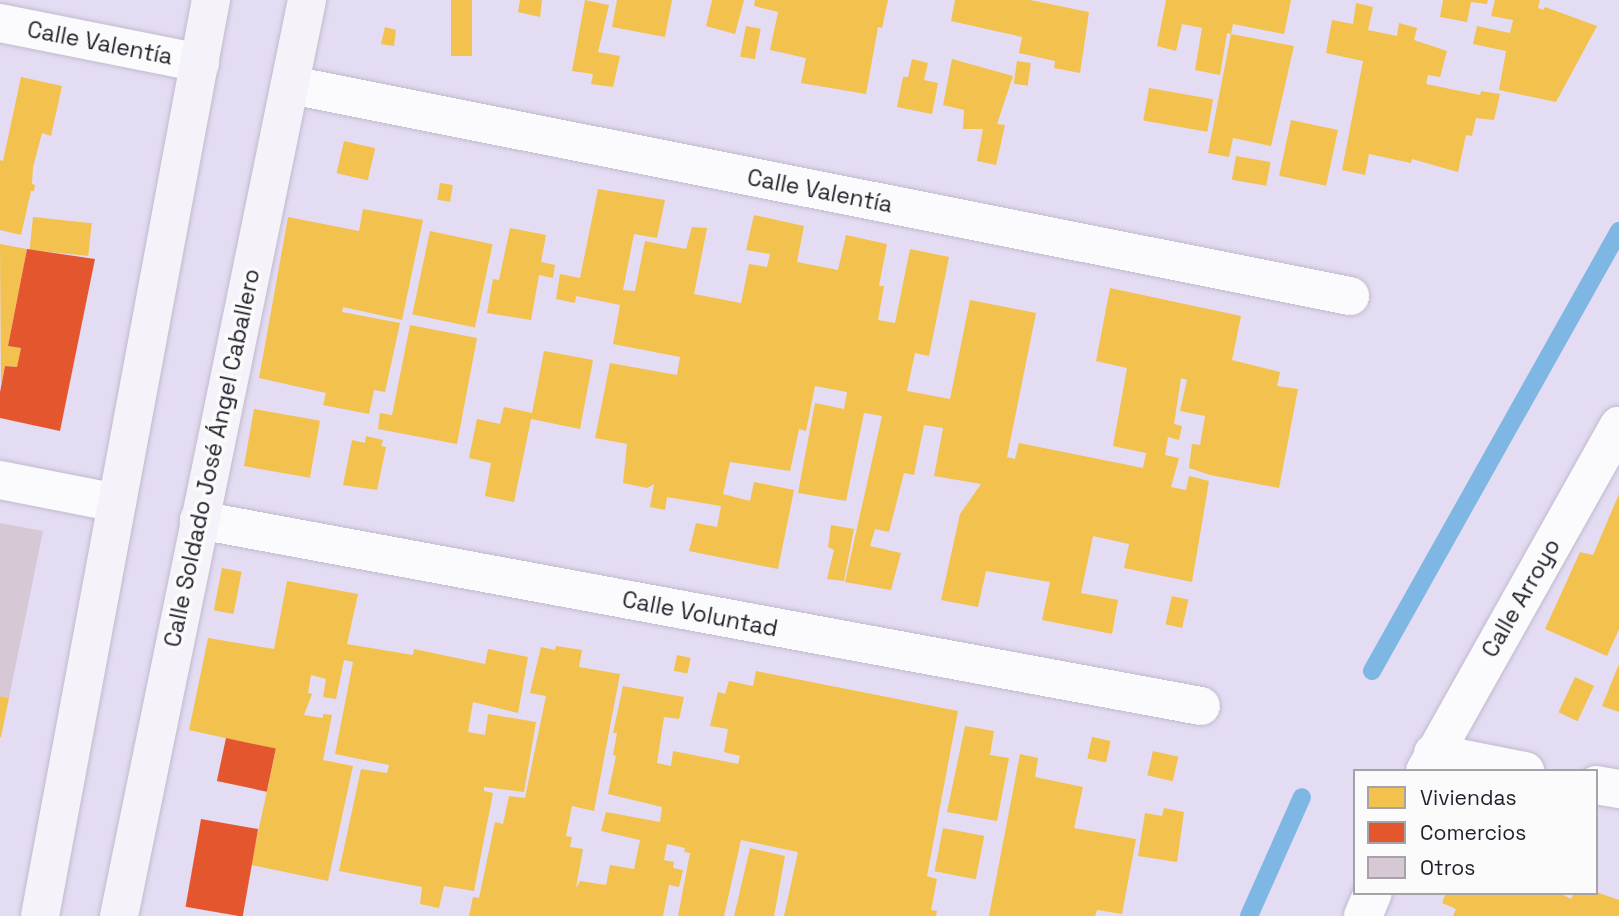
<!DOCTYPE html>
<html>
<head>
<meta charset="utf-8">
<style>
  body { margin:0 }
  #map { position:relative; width:1619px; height:916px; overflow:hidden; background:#e4dcf3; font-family:"Space Grotesk",sans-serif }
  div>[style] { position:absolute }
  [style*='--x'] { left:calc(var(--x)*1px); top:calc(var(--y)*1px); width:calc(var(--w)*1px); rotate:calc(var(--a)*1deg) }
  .homes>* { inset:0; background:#f2c14e; transform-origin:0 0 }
  .shops>* { inset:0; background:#e4572e; transform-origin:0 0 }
  .stream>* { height:18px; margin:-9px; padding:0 9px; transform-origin:9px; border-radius:9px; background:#7eb6e4 }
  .building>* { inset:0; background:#d6c8d5 }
  .roads { filter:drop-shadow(0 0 2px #c1bacc) drop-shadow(0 0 2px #c1bacc) }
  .street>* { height:38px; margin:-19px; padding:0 19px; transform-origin:19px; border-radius:19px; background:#fbfafd }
  .secondary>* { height:38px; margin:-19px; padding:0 19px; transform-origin:19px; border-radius:19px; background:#f5f3f9 }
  span { translate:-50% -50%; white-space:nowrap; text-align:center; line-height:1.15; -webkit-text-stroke:7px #fbfbfb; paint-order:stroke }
  .street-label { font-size:23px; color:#231d2c }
  .legend { position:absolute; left:1353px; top:769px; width:245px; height:126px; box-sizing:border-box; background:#fbfbfb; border:2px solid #a5a2a8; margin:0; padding:9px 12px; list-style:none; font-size:21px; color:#231d2c }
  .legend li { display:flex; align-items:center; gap:14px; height:35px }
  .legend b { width:35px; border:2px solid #a5a2a8 }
</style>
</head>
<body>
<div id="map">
  <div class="homes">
    <i style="left:451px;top:0;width:21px;height:56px"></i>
    <i style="clip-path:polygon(520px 0,542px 0,540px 17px,518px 12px)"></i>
    <i style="clip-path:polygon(585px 0,609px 5px,598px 52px,620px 56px,613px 87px,591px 84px,593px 74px,572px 71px)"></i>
    <i style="clip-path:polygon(617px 0,672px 0,665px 37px,612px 27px)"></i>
    <i style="clip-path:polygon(712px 0,744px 0,735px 34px,706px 26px)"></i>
    <i style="clip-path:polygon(755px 0,888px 0,882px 28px,878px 27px,866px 94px,801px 83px,806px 58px,770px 50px,778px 12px,754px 6px)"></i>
    <i style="clip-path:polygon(955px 0,1030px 0,1089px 12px,1080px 73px,1054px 68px,1055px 61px,1019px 53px,1022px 37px,951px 21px)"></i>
    <i style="clip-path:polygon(1166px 0,1291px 0,1284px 34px,1233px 24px,1231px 34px,1227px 33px,1220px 75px,1195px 70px,1202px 28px,1182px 24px,1176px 51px,1157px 46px)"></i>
    <i style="clip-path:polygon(1443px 0,1488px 0,1487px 4px,1471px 2px,1467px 22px,1440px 17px)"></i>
    <i style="clip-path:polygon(1495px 0,1540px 0,1538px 8px,1543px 10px,1545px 7px,1597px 26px,1556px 102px,1499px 90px,1506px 51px,1473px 44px,1477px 26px,1510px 33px,1513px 20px,1491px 16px)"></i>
    <i style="clip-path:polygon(1356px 3px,1373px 7px,1368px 30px,1397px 36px,1399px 23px,1417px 28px,1414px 40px,1447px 51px,1440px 77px,1428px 75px,1426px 84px,1480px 95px,1481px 91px,1500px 94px,1494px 120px,1476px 118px,1472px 136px,1466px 135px,1458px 172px,1412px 159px,1411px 163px,1369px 154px,1365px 175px,1342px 170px,1363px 61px,1326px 53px,1332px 20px,1353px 24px)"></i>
    <i style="left:746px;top:26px;width:15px;height:31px;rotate:11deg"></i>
    <i style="clip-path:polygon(385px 27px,396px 30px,394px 46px,381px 44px)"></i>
    <i style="clip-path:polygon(1231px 34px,1294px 46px,1271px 146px,1233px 138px,1229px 157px,1208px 153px)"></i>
    <i style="clip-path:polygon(912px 59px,928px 63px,924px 80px,938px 83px,932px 114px,897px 107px,903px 77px,908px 77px)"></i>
    <i style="clip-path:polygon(952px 59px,1013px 76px,997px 124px,1005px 125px,996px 165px,977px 161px,983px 129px,963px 129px,964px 110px,943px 105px)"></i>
    <i style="left:1017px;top:61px;width:14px;height:23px;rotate:8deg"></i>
    <i style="clip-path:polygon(21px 77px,62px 86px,51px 136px,42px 133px,33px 167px,32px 184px,35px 185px,34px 191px,31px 191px,21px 235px,0 230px,0 160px,3px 161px)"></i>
    <i style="left:1149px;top:88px;width:65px;height:33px;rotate:10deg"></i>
    <i style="left:1291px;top:120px;width:48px;height:57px;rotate:12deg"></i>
    <i style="left:344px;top:141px;width:32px;height:33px;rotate:13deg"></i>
    <i style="left:1236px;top:156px;width:35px;height:24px;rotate:10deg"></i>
    <i style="left:440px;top:183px;width:13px;height:17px;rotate:9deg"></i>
    <i style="clip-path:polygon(598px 189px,665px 200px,657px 238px,634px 234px,623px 290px,635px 291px,645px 241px,686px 249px,692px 227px,707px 228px,694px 294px,741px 303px,749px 264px,767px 267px,770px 254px,746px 250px,754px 215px,804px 226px,797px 262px,838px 270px,846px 235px,887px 244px,879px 286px,884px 286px,878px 320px,895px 323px,910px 249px,949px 257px,929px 356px,915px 353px,907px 391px,950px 399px,970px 300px,1036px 313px,1007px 457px,1015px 459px,1019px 443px,1143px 468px,1146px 453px,1113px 446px,1127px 368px,1096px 361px,1110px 288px,1241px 316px,1232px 360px,1280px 372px,1277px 386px,1298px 389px,1279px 488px,1210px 475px,1189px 468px,1192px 444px,1200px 445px,1205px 416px,1180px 411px,1187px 380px,1181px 378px,1174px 424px,1182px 426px,1179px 440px,1168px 437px,1165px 455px,1179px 458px,1171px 487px,1186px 490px,1189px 476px,1209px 481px,1192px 582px,1124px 568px,1129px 544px,1093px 536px,1081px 593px,1118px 600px,1112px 634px,1042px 620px,1050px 582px,986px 571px,978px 607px,941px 600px,960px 514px,981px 484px,934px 476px,943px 428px,924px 425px,914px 475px,904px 473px,889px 532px,875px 529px,870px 546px,901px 553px,891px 590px,845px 582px,882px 416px,864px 413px,846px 501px,798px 493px,815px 403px,844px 409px,847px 392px,815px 386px,806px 431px,799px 429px,790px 471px,730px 462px,723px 494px,750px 501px,754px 482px,794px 490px,778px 569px,689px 551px,696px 523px,717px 527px,721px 506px,667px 497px,665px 510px,650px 507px,654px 484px,647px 488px,623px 483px,627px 444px,595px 438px,610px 363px,677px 375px,680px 357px,613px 344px,620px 305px,576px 296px,575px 303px,556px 299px,560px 274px,580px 278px)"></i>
    <i style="clip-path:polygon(363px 209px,423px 220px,402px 320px,343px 307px,342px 312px,400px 323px,385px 392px,374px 390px,369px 414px,323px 405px,326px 393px,259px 378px,288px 217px,359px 231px)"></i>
    <i style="left:33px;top:217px;width:59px;height:33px;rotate:6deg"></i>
    <i style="clip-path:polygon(510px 228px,546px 235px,541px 262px,555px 265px,553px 278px,539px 275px,531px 320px,487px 313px,493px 279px,499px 280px)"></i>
    <i style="left:430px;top:231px;width:64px;height:85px;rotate:12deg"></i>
    <i style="clip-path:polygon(0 244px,27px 249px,8px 346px,21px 348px,17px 367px,5px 366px,1px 385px)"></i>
    <i style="clip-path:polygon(410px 325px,477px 338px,457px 444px,378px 429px,380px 413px,392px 415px)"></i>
    <i style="clip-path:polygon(544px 351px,593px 360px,580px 429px,531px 419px,514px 502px,485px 496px,491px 463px,469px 458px,477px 419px,500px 424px,504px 407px,532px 413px)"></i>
    <i style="left:254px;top:409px;width:67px;height:58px;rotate:10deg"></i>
    <i style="clip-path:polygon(366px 436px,383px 440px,381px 446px,386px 447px,377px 490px,343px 485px,352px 440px,365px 443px)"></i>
    <i style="clip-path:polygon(1619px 494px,1619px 629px,1607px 656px,1545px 629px,1580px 552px,1593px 555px)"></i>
    <i style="clip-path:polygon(831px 525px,854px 529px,844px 581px,827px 579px,834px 550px,828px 547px)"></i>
    <i style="left:222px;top:568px;width:20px;height:43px;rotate:11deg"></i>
    <i style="clip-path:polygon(287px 581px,358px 594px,347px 644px,413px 655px,414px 649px,485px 664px,488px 649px,528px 657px,518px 713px,473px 702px,468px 732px,485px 735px,488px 714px,536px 722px,524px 792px,484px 787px,484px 791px,493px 793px,474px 891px,444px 886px,439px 908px,420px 904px,422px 887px,339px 871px,361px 769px,387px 773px,389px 765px,335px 754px,353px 662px,344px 660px,336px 699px,323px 697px,326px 679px,311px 675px,308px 693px,312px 694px,304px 715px,323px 718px,323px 714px,332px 715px,323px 760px,353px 766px,328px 881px,251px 865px,276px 749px,189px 730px,208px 638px,274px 649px)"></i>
    <i style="left:1172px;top:596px;width:17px;height:29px;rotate:13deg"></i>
    <i style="clip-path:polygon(556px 646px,582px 650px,579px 667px,620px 674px,594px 811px,572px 806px,566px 836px,572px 837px,570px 847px,583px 849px,576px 888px,580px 881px,606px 885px,610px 865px,634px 869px,640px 840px,601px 831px,606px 812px,660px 822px,662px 807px,608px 794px,616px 756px,613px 755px,617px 733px,613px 733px,623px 686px,684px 697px,679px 719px,664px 717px,657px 763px,671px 766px,673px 751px,738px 764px,740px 756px,724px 752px,728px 729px,710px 726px,718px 692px,725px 694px,729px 681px,753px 686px,756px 671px,958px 711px,927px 876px,937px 879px,931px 910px,937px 911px,936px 916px,784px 916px,798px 852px,741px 840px,724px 916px,678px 916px,690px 853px,684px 852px,685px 848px,667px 844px,664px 860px,674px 862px,673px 868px,683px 870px,679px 887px,669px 885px,663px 916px,469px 916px,473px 897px,479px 898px,495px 822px,503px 824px,509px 796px,525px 798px,546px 696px,530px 693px,541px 647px,555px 650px)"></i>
    <i style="left:677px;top:655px;width:14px;height:16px;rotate:12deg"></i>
    <i style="clip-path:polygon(1619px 664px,1619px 712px,1602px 706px)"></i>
    <i style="left:1575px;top:677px;width:21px;height:39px;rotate:25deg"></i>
    <i style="clip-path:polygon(0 696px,9px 698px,1px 737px,0 737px)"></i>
    <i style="clip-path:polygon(965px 726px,994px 731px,990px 755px,1009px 758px,997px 821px,947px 812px)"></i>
    <i style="left:1092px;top:737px;width:19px;height:22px;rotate:12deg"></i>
    <i style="left:1153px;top:751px;width:26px;height:25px;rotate:13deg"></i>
    <i style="clip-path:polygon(1020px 754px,1038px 758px,1035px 777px,1083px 787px,1074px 828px,1136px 839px,1122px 914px,1097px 910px,1095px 916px,989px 916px)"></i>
    <i style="clip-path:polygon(1164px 808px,1184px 812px,1177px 862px,1138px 856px,1145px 813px,1162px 816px)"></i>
    <i style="left:943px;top:828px;width:42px;height:44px;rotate:11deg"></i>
    <i style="clip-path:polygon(750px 848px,785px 856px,774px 916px,734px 916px)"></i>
    <i style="clip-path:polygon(1596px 892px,1619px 900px,1619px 916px,1453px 916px,1456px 909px,1442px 903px,1446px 893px,1560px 893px,1571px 899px,1574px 893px)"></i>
  </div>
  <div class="shops">
    <i style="clip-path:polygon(27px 249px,95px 259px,60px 431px,0 418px,0 392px,5px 366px,17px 367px,21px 348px,8px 346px)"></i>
    <i style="left:226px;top:738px;width:51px;height:44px;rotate:12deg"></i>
    <i style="left:201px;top:819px;width:58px;height:89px;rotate:10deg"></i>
  </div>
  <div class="stream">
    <i style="--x:1372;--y:671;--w:505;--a:-60.69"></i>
    <i style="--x:1249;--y:916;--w:130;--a:-66"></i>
  </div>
  <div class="building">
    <i style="clip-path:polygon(0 523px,43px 531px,9px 698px,0 696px)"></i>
  </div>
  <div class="roads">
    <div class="street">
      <i style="--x:0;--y:23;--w:204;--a:11.3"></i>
      <i style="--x:291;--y:85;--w:1080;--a:11.27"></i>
      <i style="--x:0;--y:480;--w:119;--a:11.1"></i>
      <i style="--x:199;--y:520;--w:1019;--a:10.52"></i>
      <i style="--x:1433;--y:753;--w:94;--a:11.1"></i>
      <i style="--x:1425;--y:771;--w:396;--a:-60.7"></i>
      <i style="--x:1596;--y:785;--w:23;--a:10"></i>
      <i style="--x:1363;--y:916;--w:25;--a:-67"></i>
    </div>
    <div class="secondary">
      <i style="--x:40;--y:916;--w:932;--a:-79.43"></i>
      <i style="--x:119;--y:916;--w:935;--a:-78.4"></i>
    </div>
  </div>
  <div class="street-label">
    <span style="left:100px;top:43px;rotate:11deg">Calle Valentía</span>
    <span style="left:820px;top:191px;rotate:11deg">Calle Valentía</span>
    <span style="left:212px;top:458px;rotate:-78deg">Calle Soldado José Ángel Caballero</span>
    <span style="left:1521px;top:598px;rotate:-60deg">Calle Arroyo</span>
    <span style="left:700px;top:614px;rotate:11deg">Calle Voluntad</span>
  </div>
  <ul class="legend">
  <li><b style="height:19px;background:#f2c14e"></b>Viviendas</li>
  <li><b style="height:19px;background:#e4572e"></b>Comercios</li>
  <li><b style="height:19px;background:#d6c8d5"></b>Otros</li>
  </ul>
</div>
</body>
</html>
